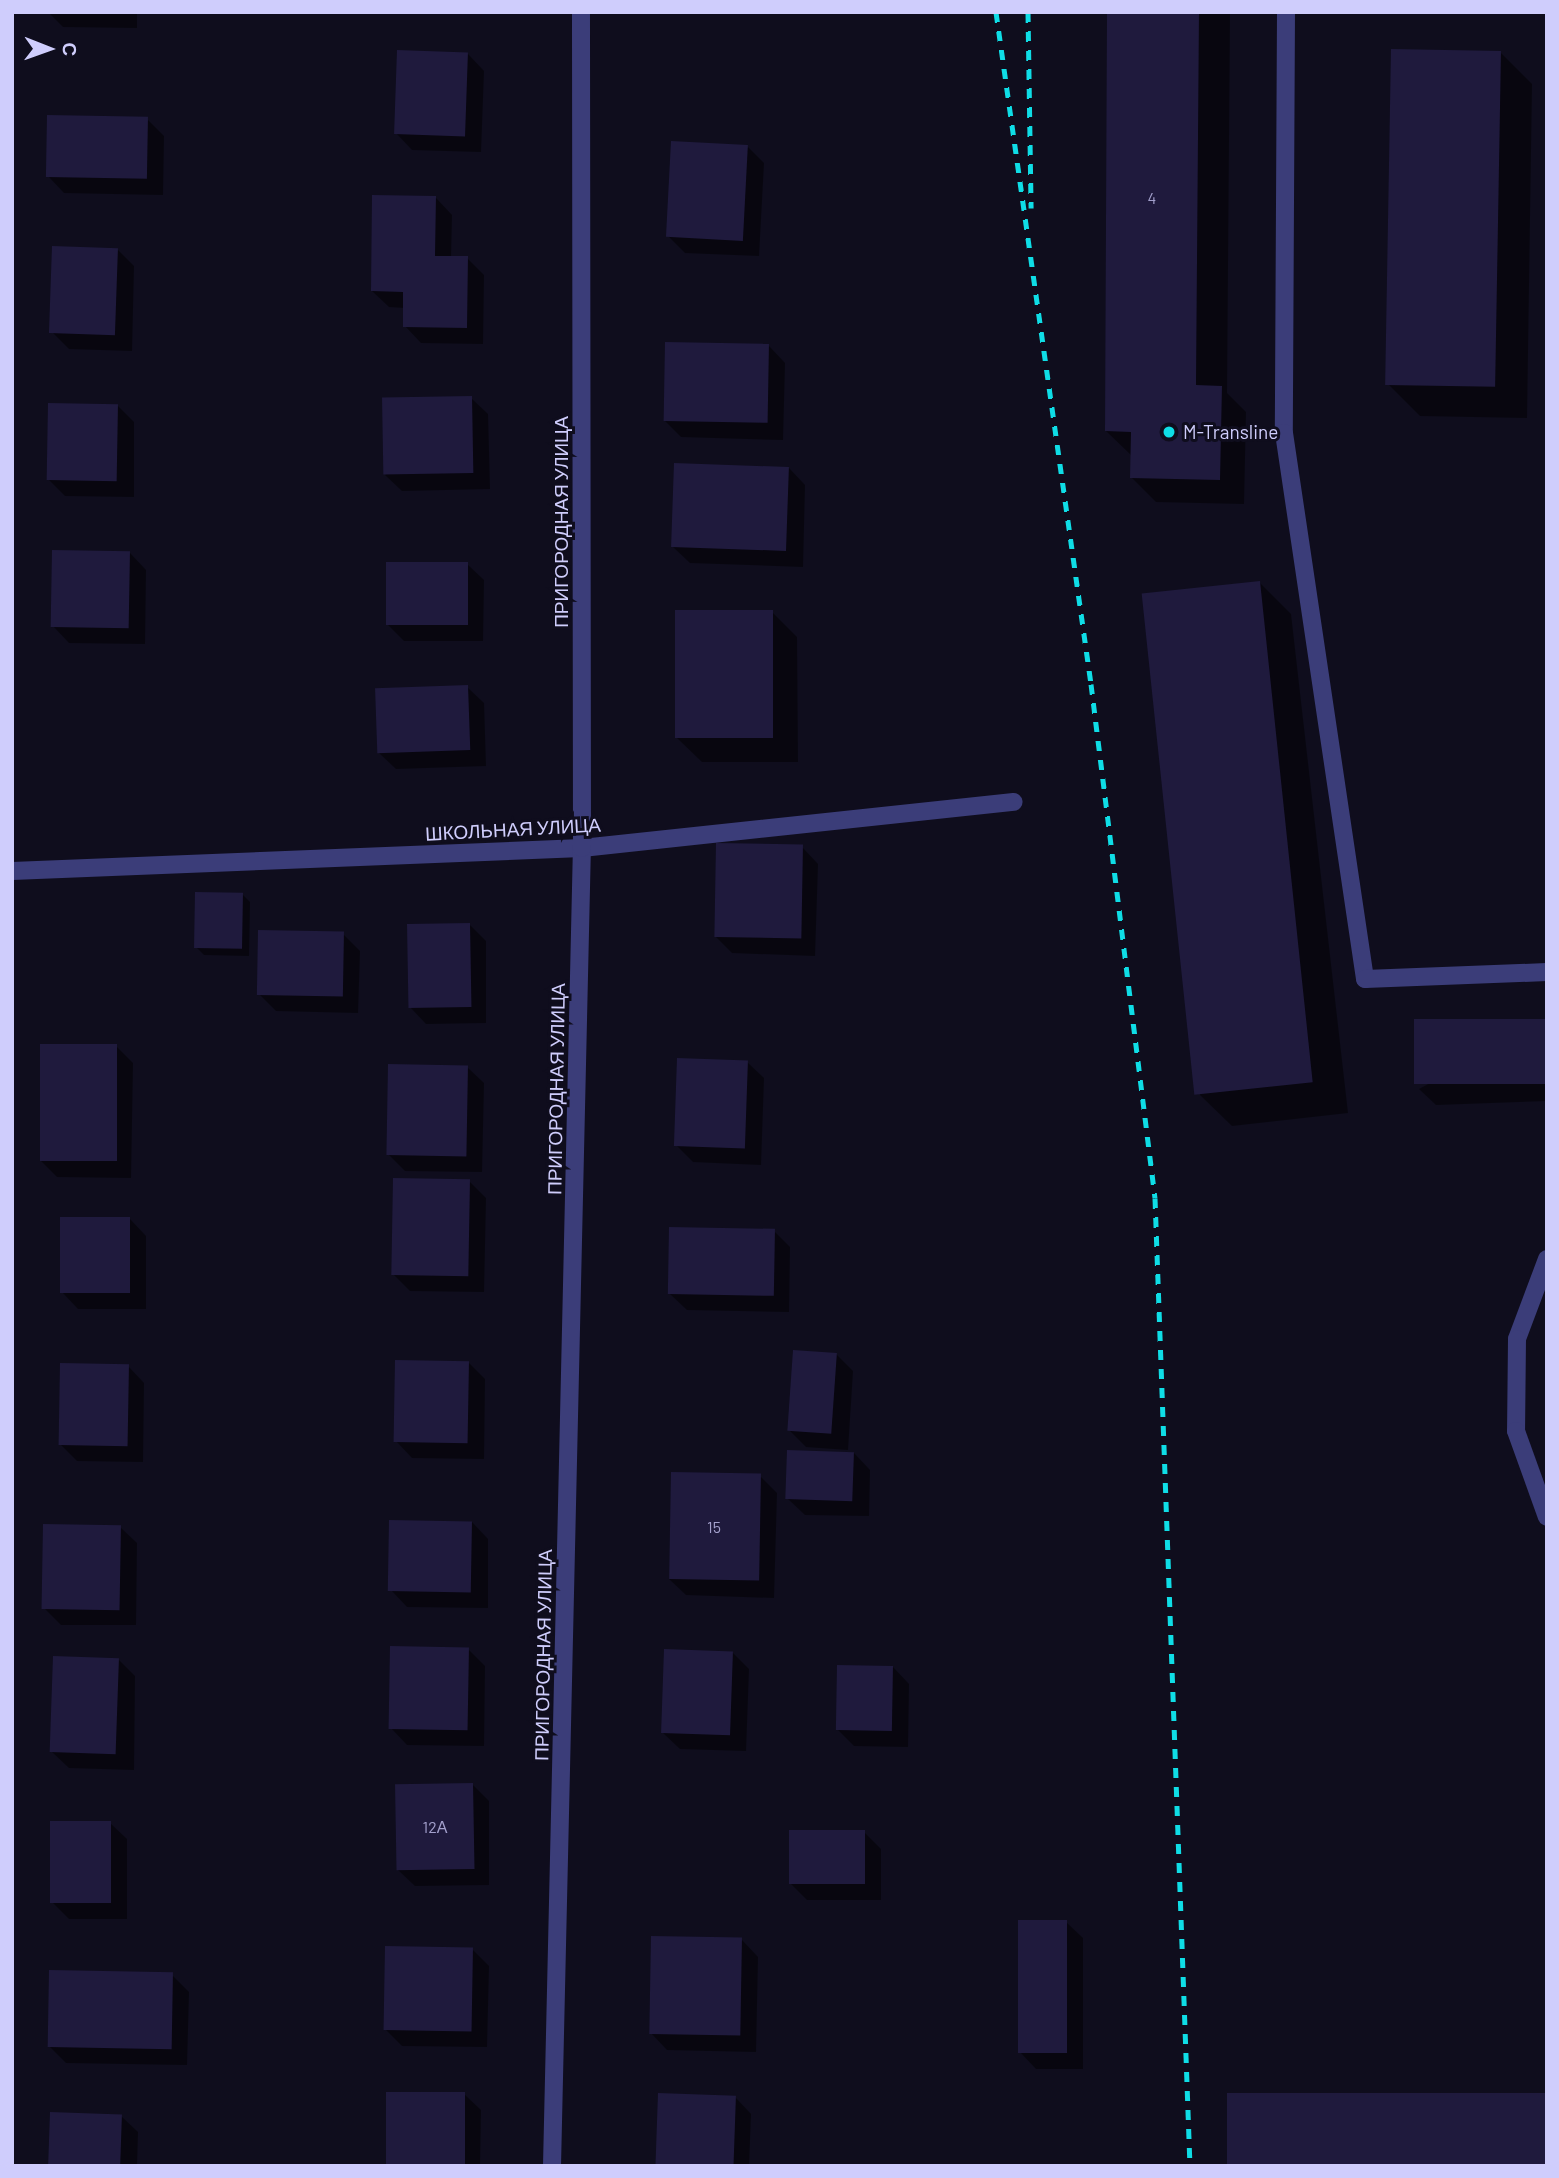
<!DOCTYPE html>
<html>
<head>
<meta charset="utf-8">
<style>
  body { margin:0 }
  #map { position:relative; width:1559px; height:2178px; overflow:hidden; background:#0f0d1d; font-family:Barlow,sans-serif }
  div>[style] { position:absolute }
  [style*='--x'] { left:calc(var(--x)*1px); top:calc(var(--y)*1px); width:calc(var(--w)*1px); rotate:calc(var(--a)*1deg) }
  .shadow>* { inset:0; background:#0007 }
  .building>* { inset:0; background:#1f1a3d; transform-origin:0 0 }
  .minor>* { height:18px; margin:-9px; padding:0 9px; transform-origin:9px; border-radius:9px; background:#3b3d79 }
  .rail>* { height:5px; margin-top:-2.5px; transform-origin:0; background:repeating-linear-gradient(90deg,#0fdde6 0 10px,transparent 0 19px) }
  .dots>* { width:19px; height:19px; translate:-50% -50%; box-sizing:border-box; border:4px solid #0f0d1d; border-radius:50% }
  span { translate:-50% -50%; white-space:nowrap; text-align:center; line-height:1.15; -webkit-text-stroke:6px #0f0d1d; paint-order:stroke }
  .number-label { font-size:16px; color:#a3a0cc }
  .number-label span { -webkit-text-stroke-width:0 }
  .poi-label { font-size:19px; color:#cfcdfc }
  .left { translate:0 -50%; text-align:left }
  .street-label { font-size:19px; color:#cfcdfc }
  .frame { position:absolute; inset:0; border:14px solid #cfcdfc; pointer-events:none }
  .north { position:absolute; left:14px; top:14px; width:70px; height:70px; -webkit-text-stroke:5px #0f0d1d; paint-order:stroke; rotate:91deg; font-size:19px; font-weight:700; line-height:28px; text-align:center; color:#cfcdfc }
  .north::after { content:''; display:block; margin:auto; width:24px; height:32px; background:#cfcdfc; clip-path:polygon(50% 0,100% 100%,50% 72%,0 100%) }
</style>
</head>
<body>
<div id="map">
  <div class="shadow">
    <i style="clip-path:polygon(48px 12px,137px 12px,137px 28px,63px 27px)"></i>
    <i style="clip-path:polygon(1109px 12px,1230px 12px,1227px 393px,1246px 412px,1244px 504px,1156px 502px,1132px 478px,1131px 455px,1106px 431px)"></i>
    <i style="clip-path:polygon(1500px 52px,1532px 84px,1527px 418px,1420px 416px,1389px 385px)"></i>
    <i style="clip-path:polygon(468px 54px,484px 71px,481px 152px,412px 150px,396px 133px)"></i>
    <i style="clip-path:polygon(147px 119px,164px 136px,163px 195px,64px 193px,48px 176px)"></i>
    <i style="clip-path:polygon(748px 147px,764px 163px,759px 256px,685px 253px,668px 236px)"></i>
    <i style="clip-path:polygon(436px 198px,452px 215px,451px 258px,467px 258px,484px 275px,483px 344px,421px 343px,405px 326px,405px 308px,389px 307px,372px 291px)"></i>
    <i style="clip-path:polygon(118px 250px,134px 266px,132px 351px,69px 349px,52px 332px)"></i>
    <i style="clip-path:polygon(769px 346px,785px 363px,783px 440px,681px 437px,665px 421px)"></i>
    <i style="clip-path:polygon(471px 398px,488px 414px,490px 489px,402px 491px,385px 475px)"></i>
    <i style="clip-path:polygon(117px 405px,134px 422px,134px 497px,65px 496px,49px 480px)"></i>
    <i style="clip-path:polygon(789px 468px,805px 485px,803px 567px,690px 563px,673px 547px)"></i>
    <i style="clip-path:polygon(130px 553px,146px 570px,145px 644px,69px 643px,53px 626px)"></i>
    <i style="clip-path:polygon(467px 564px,484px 580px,483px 641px,404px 641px,387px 624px)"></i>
    <i style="clip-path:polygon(1260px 583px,1291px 614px,1348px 1113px,1232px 1126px,1200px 1095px)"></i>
    <i style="clip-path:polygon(772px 612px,797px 637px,798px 762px,702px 762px,677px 738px)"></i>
    <i style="clip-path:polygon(467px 687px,484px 703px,486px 766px,396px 769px,379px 753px)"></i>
    <i style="clip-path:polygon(802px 847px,818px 864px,815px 956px,732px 953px,715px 936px)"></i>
    <i style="clip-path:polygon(242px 894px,250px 902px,249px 956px,204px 955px,196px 947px)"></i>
    <i style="clip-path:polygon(470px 925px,486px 941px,486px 1023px,426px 1024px,410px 1007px)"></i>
    <i style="clip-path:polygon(343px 934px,360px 951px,358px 1013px,276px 1011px,259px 994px)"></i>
    <i style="clip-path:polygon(1547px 1020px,1547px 1101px,1436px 1105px,1419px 1089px)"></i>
    <i style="clip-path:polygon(116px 1046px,133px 1063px,131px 1178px,57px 1177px,40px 1160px)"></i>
    <i style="clip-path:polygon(747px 1062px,764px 1078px,761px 1165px,693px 1162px,677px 1146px)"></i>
    <i style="clip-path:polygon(467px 1067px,484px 1083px,482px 1172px,405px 1171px,388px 1154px)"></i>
    <i style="clip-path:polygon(469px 1181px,486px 1198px,484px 1292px,410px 1291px,393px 1274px)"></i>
    <i style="clip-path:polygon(130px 1219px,146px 1236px,146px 1309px,78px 1309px,62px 1292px)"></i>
    <i style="clip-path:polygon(774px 1231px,790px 1247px,789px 1312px,687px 1310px,670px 1294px)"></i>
    <i style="clip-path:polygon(836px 1354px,853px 1371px,848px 1450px,806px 1447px,789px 1430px)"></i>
    <i style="clip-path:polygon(469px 1363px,485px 1379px,484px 1459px,412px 1458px,396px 1441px)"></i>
    <i style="clip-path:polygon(128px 1366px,144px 1383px,143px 1462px,77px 1461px,60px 1444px)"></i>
    <i style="clip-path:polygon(854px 1453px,870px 1470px,869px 1516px,805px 1515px,788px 1499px)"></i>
    <i style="clip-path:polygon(760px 1476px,777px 1493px,774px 1598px,686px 1595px,669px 1579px)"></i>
    <i style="clip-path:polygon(472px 1522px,488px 1539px,488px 1608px,407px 1607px,391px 1590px)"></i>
    <i style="clip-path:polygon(120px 1527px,137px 1543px,136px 1625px,61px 1625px,44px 1608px)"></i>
    <i style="clip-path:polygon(468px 1649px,485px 1666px,484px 1746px,407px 1745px,391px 1728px)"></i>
    <i style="clip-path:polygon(732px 1652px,749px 1669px,746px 1751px,680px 1749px,663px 1733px)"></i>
    <i style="clip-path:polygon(119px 1660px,135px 1676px,134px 1770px,69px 1768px,52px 1752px)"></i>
    <i style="clip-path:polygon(893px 1667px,909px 1684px,908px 1747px,854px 1746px,837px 1729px)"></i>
    <i style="clip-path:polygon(473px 1785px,489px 1801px,489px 1885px,415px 1886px,398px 1870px)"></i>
    <i style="clip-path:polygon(110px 1823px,127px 1839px,127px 1919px,69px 1919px,52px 1902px)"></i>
    <i style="clip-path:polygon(864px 1832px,881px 1849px,881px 1900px,807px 1900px,790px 1883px)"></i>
    <i style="clip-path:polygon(1066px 1922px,1083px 1938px,1083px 2069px,1036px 2069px,1020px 2052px)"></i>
    <i style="clip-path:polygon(742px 1940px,758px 1957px,756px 2052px,667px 2050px,651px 2033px)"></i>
    <i style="clip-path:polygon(472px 1949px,489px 1966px,487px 2047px,402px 2046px,385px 2029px)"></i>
    <i style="clip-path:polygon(172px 1975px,189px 1992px,187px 2065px,66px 2063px,49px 2046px)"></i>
    <i style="clip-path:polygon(464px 2094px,481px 2110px,480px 2166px,387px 2166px)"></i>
    <i style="clip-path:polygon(735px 2097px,751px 2114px,749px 2166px,658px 2166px)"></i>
    <i style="clip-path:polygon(121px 2116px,138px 2132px,137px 2166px,50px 2166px)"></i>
  </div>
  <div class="building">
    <i style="clip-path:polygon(1107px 12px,1199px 12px,1196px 385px,1222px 386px,1220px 480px,1130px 478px,1131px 432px,1105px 431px)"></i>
    <i style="left:1391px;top:49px;width:110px;height:336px;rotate:1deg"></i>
    <i style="left:397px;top:50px;width:71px;height:84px;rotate:2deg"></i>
    <i style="left:47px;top:115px;width:101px;height:62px;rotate:1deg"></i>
    <i style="left:671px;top:141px;width:77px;height:96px;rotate:3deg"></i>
    <i style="clip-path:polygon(372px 195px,436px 196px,435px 256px,468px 256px,467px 328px,403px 327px,403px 292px,371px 291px)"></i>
    <i style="left:52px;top:246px;width:66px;height:87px;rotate:2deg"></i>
    <i style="left:665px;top:342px;width:104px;height:79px;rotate:1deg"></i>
    <i style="left:472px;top:396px;width:77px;height:90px;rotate:89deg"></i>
    <i style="left:48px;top:403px;width:70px;height:77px;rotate:1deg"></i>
    <i style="left:674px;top:463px;width:115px;height:84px;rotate:2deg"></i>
    <i style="left:52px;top:550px;width:78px;height:77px;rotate:1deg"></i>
    <i style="left:386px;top:562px;width:82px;height:63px"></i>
    <i style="left:1260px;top:581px;width:504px;height:119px;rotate:84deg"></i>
    <i style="left:773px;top:610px;width:128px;height:98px;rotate:90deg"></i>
    <i style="left:468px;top:685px;width:65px;height:93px;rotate:88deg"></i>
    <i style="left:716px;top:843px;width:87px;height:94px;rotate:1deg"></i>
    <i style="left:195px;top:892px;width:48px;height:56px;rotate:1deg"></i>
    <i style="left:470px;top:923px;width:84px;height:63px;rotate:89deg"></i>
    <i style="left:258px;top:930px;width:86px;height:65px;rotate:1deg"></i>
    <i style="left:1547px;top:1019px;width:65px;height:133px;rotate:90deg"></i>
    <i style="left:40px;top:1044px;width:77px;height:117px"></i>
    <i style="left:677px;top:1058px;width:71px;height:88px;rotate:2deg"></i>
    <i style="left:388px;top:1064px;width:80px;height:91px;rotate:1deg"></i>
    <i style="left:393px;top:1178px;width:77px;height:97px;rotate:1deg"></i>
    <i style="left:60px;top:1217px;width:70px;height:76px"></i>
    <i style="left:669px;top:1227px;width:106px;height:67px;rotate:1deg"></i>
    <i style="left:793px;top:1350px;width:44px;height:81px;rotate:4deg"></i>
    <i style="left:395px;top:1360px;width:74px;height:82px;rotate:1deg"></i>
    <i style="left:60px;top:1363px;width:69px;height:82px;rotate:1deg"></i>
    <i style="left:787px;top:1450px;width:67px;height:49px;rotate:2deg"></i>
    <i style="left:671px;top:1472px;width:90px;height:107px;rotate:1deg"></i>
    <i style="left:389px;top:1520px;width:83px;height:71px;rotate:1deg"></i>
    <i style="left:43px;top:1524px;width:78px;height:85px;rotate:1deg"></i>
    <i style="left:390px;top:1646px;width:79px;height:83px;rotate:1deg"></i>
    <i style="left:664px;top:1649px;width:69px;height:84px;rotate:2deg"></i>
    <i style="left:53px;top:1656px;width:66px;height:96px;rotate:2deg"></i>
    <i style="left:837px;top:1665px;width:56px;height:65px;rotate:1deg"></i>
    <i style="left:473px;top:1783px;width:86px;height:78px;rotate:89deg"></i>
    <i style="left:50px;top:1821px;width:61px;height:82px"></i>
    <i style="left:789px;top:1830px;width:76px;height:54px"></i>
    <i style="left:1018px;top:1920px;width:49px;height:133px"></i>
    <i style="left:651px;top:1936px;width:91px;height:98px;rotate:1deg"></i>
    <i style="left:385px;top:1946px;width:88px;height:84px;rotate:1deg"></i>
    <i style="left:49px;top:1970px;width:124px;height:77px;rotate:1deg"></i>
    <i style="left:386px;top:2092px;width:79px;height:74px"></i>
    <i style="left:658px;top:2093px;width:78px;height:73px;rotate:2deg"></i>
    <i style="left:1547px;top:2093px;width:73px;height:320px;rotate:90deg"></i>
    <i style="left:50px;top:2112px;width:72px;height:54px;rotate:2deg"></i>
  </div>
  <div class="minor">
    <i style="--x:1286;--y:12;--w:421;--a:90.3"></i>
    <i style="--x:1284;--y:433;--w:552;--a:81.56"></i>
    <i style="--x:1365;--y:979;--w:182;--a:-2.2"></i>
    <i style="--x:12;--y:871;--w:570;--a:-2.31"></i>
    <i style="--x:582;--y:848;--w:434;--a:-6.1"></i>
    <i style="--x:1547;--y:1259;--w:85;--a:110.6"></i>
    <i style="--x:1517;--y:1339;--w:92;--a:90.6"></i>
    <i style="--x:1516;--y:1431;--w:91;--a:70.2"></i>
    <i style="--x:552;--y:2166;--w:1318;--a:-88.7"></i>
    <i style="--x:582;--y:848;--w:836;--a:-90.07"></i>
  </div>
  <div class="rail">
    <i style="--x:996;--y:12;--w:679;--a:81.95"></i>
    <i style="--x:1091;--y:684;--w:518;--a:82.9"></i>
    <i style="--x:1155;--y:1198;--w:969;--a:87.93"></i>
    <i style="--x:1028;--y:12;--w:196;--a:89.1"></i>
  </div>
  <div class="dots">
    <i style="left:1169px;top:432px;background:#0fdde6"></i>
  </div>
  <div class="number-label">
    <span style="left:1152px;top:198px">4</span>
    <span style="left:714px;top:1527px">15</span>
    <span style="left:435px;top:1827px">12А</span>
  </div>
  <div class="poi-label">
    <span class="left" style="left:1183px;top:432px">M-Transline</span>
  </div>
  <div class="street-label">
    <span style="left:561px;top:522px;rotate:-90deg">ПРИГОРОДНАЯ УЛИЦА</span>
    <span style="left:513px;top:829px;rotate:-3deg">ШКОЛЬНАЯ УЛИЦА</span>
    <span style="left:556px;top:1089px;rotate:-89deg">ПРИГОРОДНАЯ УЛИЦА</span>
    <span style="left:543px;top:1655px;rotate:-89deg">ПРИГОРОДНАЯ УЛИЦА</span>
  </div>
  <div class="frame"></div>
  <div class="north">С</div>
</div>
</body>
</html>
